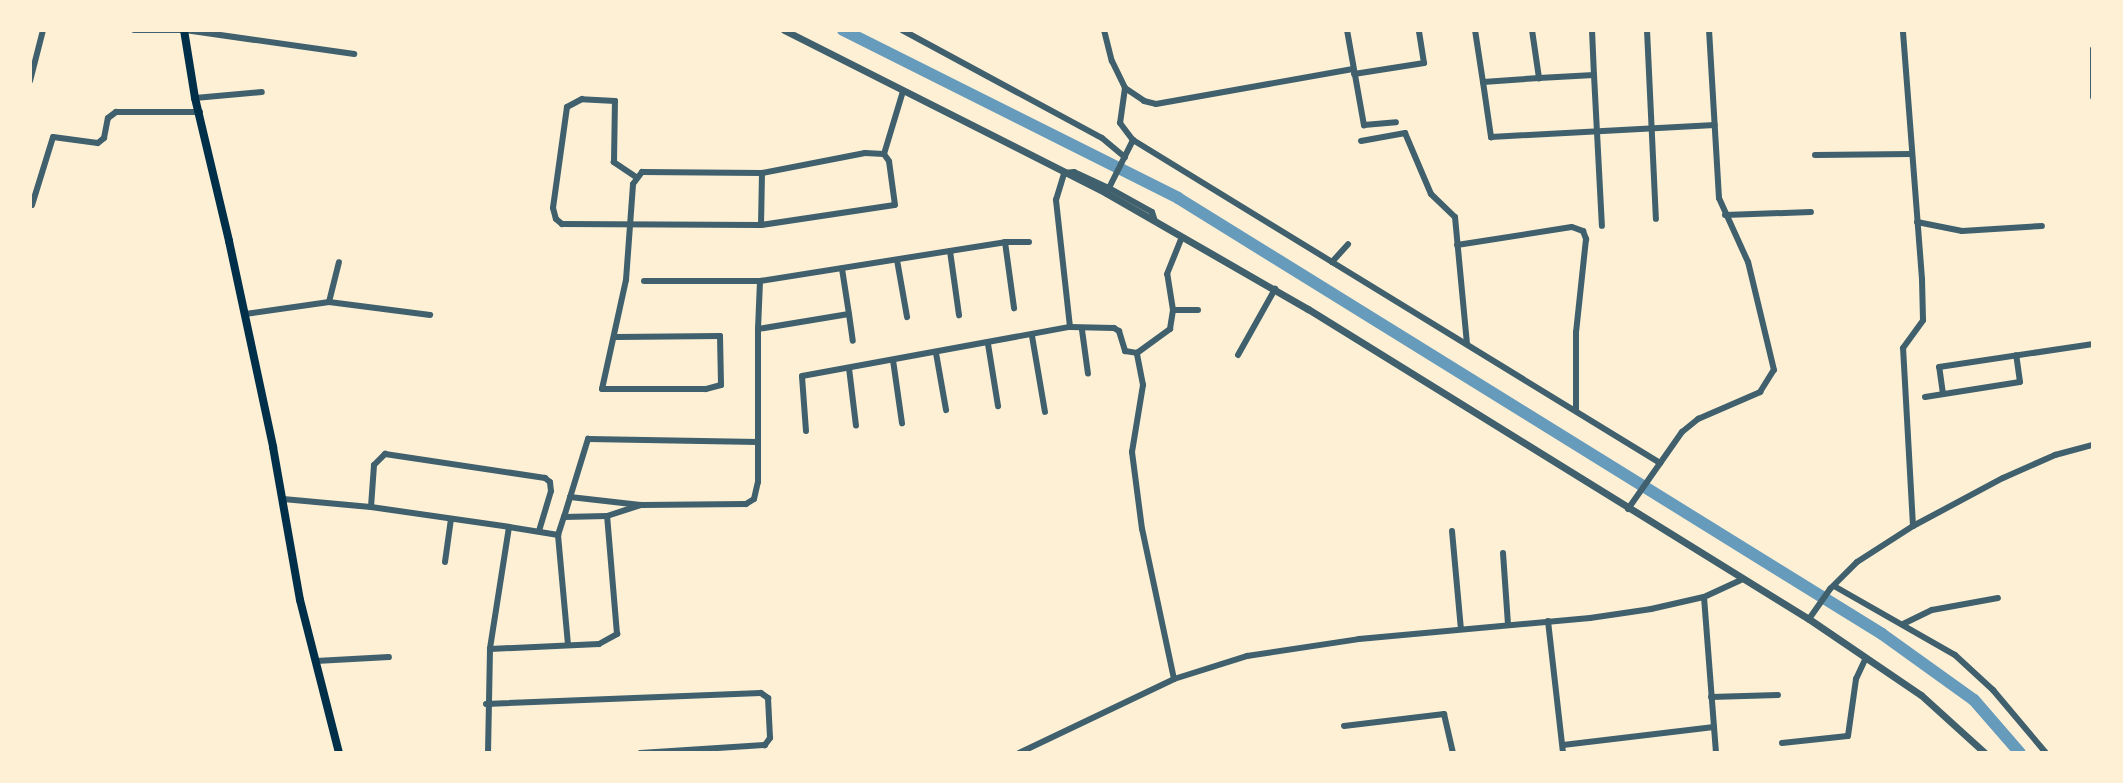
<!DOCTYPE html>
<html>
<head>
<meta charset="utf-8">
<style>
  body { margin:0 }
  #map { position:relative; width:2123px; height:783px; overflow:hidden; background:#fdf0d5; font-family:Raleway,sans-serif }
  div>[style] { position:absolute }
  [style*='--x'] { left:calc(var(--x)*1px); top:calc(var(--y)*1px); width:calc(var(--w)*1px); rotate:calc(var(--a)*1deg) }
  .canal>* { height:12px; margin:-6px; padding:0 6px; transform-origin:6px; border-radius:6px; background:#669bbc }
  .minor>* { height:6px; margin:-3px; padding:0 3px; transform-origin:3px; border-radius:3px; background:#3f606c }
  .tertiary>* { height:7px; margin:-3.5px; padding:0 3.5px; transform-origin:3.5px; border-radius:3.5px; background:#3f606c }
  .secondary>* { height:8px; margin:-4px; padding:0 4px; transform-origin:4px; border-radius:4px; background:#003049 }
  span { translate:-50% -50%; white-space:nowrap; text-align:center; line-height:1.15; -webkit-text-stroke:8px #fdf0d5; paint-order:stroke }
  .frame { position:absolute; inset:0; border:32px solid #fdf0d5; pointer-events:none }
</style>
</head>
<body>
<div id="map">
  <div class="canal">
    <i style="--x:843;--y:30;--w:375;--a:26.6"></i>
    <i style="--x:1178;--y:198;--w:828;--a:31.77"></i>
    <i style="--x:1882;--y:634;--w:113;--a:35.7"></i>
    <i style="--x:1974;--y:700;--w:70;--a:49"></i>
  </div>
  <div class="minor">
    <i style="--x:134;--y:30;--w:47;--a:0"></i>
    <i style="--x:185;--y:30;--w:171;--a:8.1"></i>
    <i style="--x:902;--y:30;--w:227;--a:28.4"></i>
    <i style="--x:1102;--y:138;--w:30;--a:40"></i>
    <i style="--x:1104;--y:30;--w:32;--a:76"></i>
    <i style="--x:1112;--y:61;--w:30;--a:64"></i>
    <i style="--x:1125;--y:88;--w:35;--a:98"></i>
    <i style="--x:1120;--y:123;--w:21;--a:53"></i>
    <i style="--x:1133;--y:140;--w:233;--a:31.5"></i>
    <i style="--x:1332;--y:262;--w:24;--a:-48"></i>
    <i style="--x:1347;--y:30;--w:97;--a:79.9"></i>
    <i style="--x:1364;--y:125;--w:32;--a:-5"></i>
    <i style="--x:1475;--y:30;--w:53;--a:81.3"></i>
    <i style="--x:1532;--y:30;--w:49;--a:81.7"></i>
    <i style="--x:1539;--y:78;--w:56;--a:175.9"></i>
    <i style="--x:1483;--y:82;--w:56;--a:81.7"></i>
    <i style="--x:1491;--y:137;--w:224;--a:-3.1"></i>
    <i style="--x:1592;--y:30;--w:45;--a:87.5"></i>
    <i style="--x:1647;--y:30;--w:189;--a:87.3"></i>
    <i style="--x:2093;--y:49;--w:48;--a:90"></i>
    <i style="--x:1354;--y:74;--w:71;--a:-8.9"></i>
    <i style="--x:1424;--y:63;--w:33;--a:-99"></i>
    <i style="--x:1539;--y:78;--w:55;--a:-3.1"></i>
    <i style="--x:1594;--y:75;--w:151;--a:87"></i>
    <i style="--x:30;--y:81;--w:53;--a:-75.7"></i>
    <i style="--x:1125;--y:88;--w:23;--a:34"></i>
    <i style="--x:1144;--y:101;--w:12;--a:14"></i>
    <i style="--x:1156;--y:104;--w:200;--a:-10.1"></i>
    <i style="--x:195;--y:98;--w:67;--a:-5.1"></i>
    <i style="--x:1361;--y:141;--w:45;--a:-10.3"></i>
    <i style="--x:1405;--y:133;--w:66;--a:66.9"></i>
    <i style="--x:1431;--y:194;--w:33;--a:44"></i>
    <i style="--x:1455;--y:217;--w:127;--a:84.6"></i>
    <i style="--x:884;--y:154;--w:66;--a:-73.2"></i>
    <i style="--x:1815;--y:155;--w:97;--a:-0.6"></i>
    <i style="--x:636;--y:177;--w:27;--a:-146"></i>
    <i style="--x:614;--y:162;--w:61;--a:-89.1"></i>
    <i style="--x:615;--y:101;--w:33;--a:-177"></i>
    <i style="--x:582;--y:99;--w:17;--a:152"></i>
    <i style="--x:567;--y:107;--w:102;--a:97.9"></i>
    <i style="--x:553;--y:208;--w:11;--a:75"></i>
    <i style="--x:556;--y:219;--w:8;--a:40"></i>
    <i style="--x:562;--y:224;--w:199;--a:0.3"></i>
    <i style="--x:761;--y:225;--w:135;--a:-8.5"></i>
    <i style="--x:895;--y:205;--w:44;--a:-97.8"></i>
    <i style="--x:889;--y:161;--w:9;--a:-126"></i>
    <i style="--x:884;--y:154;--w:19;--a:-177"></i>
    <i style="--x:865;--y:153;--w:105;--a:169"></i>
    <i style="--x:1109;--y:188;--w:54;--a:-63.4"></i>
    <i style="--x:32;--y:205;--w:71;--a:-72.8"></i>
    <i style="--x:53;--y:137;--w:45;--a:7.6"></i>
    <i style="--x:98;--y:143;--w:8;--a:-40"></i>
    <i style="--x:104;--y:138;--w:20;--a:-79"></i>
    <i style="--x:108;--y:118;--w:10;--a:-37"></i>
    <i style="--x:116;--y:112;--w:84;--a:0"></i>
    <i style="--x:1725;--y:215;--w:86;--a:-2"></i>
    <i style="--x:1917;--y:222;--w:46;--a:11.3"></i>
    <i style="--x:1962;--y:231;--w:80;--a:-3.6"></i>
    <i style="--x:1005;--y:242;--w:24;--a:0"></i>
    <i style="--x:1457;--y:245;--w:116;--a:-8.9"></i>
    <i style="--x:1572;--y:227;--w:12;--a:20"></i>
    <i style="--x:1583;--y:231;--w:9;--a:69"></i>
    <i style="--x:1586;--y:239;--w:94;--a:96.1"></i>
    <i style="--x:1576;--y:332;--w:78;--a:90"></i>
    <i style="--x:950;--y:251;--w:65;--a:82"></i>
    <i style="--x:897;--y:260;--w:58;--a:80"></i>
    <i style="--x:1332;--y:262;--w:385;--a:31.5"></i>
    <i style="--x:644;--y:281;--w:116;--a:0"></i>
    <i style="--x:760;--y:281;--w:248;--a:-9"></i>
    <i style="--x:1005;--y:242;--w:67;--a:82.2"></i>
    <i style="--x:329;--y:302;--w:41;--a:-76"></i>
    <i style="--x:1173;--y:310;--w:25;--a:0"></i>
    <i style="--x:245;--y:314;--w:85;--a:-8.1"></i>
    <i style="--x:329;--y:302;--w:102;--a:7.3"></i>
    <i style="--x:849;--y:314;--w:27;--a:82"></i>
    <i style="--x:1070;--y:327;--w:44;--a:1.3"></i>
    <i style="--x:1114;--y:328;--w:6;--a:31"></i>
    <i style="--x:1119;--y:331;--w:21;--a:73"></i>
    <i style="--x:1125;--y:351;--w:12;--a:9"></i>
    <i style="--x:758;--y:329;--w:48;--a:-87.6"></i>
    <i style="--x:1082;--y:330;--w:44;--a:82.2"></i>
    <i style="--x:1032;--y:336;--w:77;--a:80.3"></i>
    <i style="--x:616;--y:337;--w:104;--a:-0.6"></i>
    <i style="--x:720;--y:336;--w:49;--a:88.8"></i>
    <i style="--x:721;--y:385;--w:16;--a:165"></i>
    <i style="--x:706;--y:389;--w:104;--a:180"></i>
    <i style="--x:602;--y:389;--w:112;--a:-77.6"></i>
    <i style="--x:626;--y:280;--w:96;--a:-85.8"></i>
    <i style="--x:633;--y:184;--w:15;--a:-53"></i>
    <i style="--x:642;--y:172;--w:120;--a:0.5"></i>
    <i style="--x:762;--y:173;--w:52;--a:91.1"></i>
    <i style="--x:988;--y:344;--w:63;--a:80.8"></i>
    <i style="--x:936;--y:353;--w:58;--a:80"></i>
    <i style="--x:1238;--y:355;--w:76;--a:-60.7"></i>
    <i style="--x:893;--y:360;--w:64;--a:81.9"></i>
    <i style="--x:849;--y:368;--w:58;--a:83.1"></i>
    <i style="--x:1943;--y:394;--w:27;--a:-98"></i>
    <i style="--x:1939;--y:367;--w:156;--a:-8.5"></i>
    <i style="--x:1925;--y:397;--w:96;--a:-9"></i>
    <i style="--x:2020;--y:382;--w:27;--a:-98"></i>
    <i style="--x:806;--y:431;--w:55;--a:-94.2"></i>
    <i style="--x:802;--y:376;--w:272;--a:-10.4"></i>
    <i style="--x:1070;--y:327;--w:128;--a:-96.3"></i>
    <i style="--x:1056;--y:200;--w:28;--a:-73"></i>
    <i style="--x:1064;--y:173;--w:10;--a:-6"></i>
    <i style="--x:1074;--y:172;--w:38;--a:25"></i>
    <i style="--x:1109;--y:188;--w:49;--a:29.2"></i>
    <i style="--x:1152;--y:212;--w:9;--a:72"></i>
    <i style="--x:570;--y:497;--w:71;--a:6.4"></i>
    <i style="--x:641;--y:505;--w:105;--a:-0.5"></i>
    <i style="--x:746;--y:504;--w:9;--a:-32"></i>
    <i style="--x:754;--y:499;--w:17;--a:-77"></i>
    <i style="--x:758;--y:482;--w:153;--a:-90"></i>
    <i style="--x:758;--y:329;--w:92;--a:-9.4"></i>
    <i style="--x:849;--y:314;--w:46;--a:-98.8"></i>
    <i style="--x:283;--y:499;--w:88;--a:5.2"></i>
    <i style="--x:371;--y:507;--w:139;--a:8.2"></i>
    <i style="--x:509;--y:527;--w:123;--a:98.9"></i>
    <i style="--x:490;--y:649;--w:104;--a:91.1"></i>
    <i style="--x:371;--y:507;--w:42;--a:-85.9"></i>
    <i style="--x:374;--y:465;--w:16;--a:-45"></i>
    <i style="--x:385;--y:454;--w:162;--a:8.5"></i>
    <i style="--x:545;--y:478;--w:6;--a:39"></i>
    <i style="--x:550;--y:482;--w:9;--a:84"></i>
    <i style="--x:551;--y:491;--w:42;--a:106.7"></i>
    <i style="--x:1628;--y:509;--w:94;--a:-55"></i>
    <i style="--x:1682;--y:432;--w:21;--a:-39"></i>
    <i style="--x:1698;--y:419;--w:68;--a:-23.5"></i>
    <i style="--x:1760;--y:392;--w:26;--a:-58"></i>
    <i style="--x:1774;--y:370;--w:111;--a:-103.5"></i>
    <i style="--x:1748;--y:262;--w:70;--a:-114.4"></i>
    <i style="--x:1719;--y:198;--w:168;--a:-93.4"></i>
    <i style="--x:564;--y:517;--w:82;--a:-72.9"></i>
    <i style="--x:588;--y:439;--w:170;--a:1"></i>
    <i style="--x:1913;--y:526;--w:102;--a:-28.1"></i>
    <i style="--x:2003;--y:478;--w:57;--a:-23.9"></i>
    <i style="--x:2055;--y:455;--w:39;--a:-15"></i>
    <i style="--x:509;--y:527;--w:50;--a:9.3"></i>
    <i style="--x:558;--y:535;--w:19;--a:-72"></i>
    <i style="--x:564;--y:517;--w:43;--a:-1.3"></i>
    <i style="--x:607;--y:516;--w:36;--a:-18"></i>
    <i style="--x:1452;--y:531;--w:98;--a:84.8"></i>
    <i style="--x:558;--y:535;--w:110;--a:84.8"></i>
    <i style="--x:1503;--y:553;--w:71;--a:86"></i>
    <i style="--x:445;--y:562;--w:43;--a:-82.1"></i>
    <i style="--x:1834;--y:586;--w:139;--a:29.7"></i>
    <i style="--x:1955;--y:655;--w:52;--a:42.6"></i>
    <i style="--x:1993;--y:690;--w:82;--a:49.9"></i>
    <i style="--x:1704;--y:597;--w:156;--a:85.6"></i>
    <i style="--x:1809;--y:619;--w:37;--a:-55"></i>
    <i style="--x:1830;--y:589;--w:38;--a:-45"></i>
    <i style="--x:1857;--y:562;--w:67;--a:-32.7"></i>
    <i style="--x:1913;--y:526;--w:178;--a:-93.2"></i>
    <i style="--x:1903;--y:348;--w:34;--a:-54"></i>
    <i style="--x:1923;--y:320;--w:41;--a:-91.4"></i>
    <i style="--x:1922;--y:279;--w:250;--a:-94.4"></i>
    <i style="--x:1548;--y:621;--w:133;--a:83.5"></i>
    <i style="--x:1903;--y:624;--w:32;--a:-26"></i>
    <i style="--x:1932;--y:610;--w:67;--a:-10.3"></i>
    <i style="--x:490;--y:649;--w:109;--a:-2.6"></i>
    <i style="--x:599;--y:644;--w:21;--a:-29"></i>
    <i style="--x:617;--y:634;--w:118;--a:-94.8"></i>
    <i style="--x:316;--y:661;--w:73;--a:-3.1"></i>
    <i style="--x:1174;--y:679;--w:153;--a:-102"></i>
    <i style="--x:1142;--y:529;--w:78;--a:-97.4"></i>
    <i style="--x:1132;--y:452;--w:68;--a:-80.7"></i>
    <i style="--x:1143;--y:385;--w:33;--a:-101"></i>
    <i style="--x:1137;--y:353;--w:41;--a:-36"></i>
    <i style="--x:1170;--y:329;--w:19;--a:-81"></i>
    <i style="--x:1173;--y:310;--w:36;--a:-99"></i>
    <i style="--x:1167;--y:274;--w:40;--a:-68"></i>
    <i style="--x:1711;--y:697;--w:67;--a:-1.7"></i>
    <i style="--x:486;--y:704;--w:275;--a:-2.3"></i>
    <i style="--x:761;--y:693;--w:9;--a:36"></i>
    <i style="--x:768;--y:698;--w:40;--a:87.1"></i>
    <i style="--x:770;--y:738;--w:9;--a:126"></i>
    <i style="--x:765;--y:745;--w:125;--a:176.3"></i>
    <i style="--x:1344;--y:726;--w:101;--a:-6.8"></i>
    <i style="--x:1444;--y:714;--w:40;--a:77"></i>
    <i style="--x:1782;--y:743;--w:66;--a:-6.1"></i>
    <i style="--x:1848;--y:736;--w:58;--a:-82"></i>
    <i style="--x:1856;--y:679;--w:21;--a:-65"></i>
    <i style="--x:1563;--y:745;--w:152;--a:-6.8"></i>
    <i style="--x:1019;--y:753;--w:172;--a:-25.5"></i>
    <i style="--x:1174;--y:679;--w:77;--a:-17.5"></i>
    <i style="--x:1247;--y:656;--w:113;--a:-8.6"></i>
    <i style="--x:1359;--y:639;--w:232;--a:-5.2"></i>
    <i style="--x:1590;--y:618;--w:62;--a:-8.4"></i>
    <i style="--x:1651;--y:609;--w:54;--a:-12.8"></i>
    <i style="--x:1704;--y:597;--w:43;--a:-24.8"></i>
  </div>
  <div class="tertiary">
    <i style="--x:784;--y:30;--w:361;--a:26.8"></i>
    <i style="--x:1106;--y:193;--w:233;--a:29.9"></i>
    <i style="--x:1308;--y:309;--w:589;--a:31.75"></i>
    <i style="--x:1809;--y:619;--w:135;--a:34.2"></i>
    <i style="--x:1921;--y:695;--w:86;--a:42.2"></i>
  </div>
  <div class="secondary">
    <i style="--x:184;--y:30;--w:69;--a:80.8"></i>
    <i style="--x:195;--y:98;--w:147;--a:76.6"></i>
    <i style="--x:229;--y:241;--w:211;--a:77.9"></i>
    <i style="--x:273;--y:447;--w:155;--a:80"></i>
    <i style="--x:300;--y:600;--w:158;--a:75.7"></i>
  </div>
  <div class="frame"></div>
</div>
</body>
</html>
